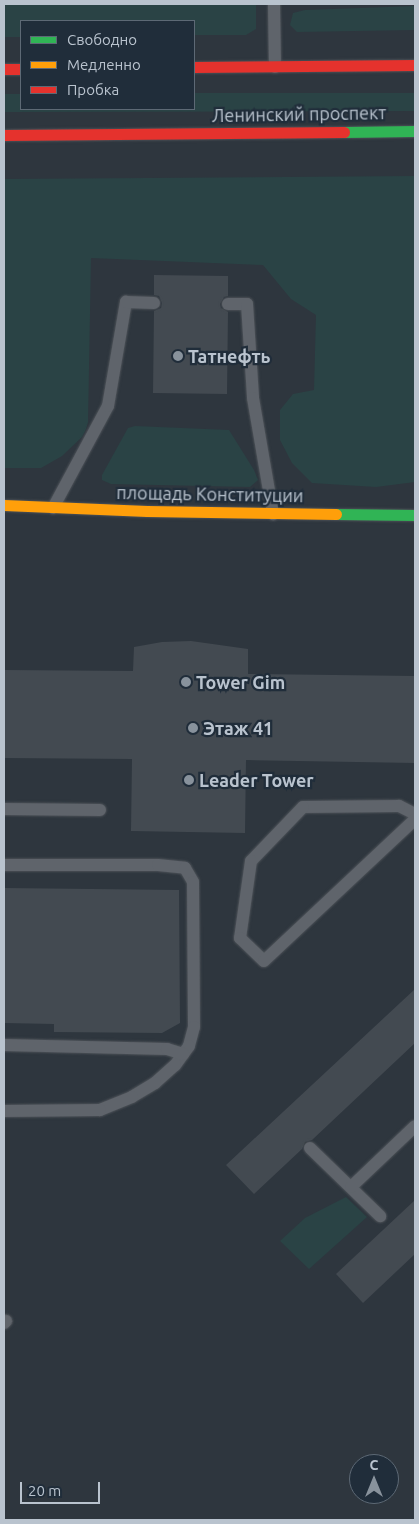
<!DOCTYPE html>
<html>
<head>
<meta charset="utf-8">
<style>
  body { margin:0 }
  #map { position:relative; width:419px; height:1524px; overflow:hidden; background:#2e363e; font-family:Ubuntu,sans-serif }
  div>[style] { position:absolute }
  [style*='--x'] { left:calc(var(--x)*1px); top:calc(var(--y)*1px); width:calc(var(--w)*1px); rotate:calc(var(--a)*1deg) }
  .green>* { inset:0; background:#2a4345 }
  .building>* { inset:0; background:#434a51 }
  .roads { filter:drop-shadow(0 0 1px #4d5258) drop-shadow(0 0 1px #4d5258) }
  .lane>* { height:12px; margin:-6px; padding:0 6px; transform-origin:6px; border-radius:6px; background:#5f646b }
  .fast>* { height:11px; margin:-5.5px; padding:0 5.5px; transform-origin:5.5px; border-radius:5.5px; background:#30b455 }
  .slow>* { height:11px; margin:-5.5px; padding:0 5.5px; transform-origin:5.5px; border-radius:5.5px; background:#ff9f0a }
  .jam>* { height:11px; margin:-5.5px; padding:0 5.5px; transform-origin:5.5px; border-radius:5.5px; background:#e5322d }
  .dots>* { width:14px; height:14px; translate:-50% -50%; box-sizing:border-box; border:2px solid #202d3a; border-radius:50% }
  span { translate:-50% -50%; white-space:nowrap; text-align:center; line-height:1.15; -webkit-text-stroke:4.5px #202d3a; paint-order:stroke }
  .street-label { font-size:18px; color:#b9c3ce }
  .poi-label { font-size:18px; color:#b9c3ce; font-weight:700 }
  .left { translate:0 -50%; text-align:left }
  .frame { position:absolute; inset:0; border:5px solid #b9c3ce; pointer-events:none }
  .legend { position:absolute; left:20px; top:20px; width:175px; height:90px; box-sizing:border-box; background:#202d3a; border:1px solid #5d6975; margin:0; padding:6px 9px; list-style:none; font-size:15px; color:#b9c3ce }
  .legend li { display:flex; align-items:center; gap:10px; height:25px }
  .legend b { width:25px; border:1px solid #5d6975 }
  .north { position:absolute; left:349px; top:1454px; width:50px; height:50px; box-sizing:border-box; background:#202d3a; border:1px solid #5d6975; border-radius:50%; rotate:0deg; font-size:14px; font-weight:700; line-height:20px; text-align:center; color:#b9c3ce }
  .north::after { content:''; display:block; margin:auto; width:18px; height:22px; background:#88929c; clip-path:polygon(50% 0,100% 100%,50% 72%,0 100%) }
  .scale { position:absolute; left:20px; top:1482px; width:80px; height:22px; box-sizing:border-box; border:2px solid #b9c3ce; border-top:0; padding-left:6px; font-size:15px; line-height:18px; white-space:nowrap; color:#b9c3ce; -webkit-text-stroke:4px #202d3a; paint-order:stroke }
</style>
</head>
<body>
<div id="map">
  <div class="green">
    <i style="clip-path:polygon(4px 4px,256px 4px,256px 29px,246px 35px,194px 35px,194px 21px,21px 21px,21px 37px,4px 37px)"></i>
    <i style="clip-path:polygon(415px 6px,415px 30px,297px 32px,290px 25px,293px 13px,305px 10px)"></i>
    <i style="clip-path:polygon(194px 93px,415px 93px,415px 111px,4px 112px,4px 94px,21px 94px,21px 109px,194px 109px)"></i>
    <i style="clip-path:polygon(415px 176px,415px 482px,376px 487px,312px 483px,292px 463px,280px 440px,280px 410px,293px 394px,314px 390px,316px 315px,291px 299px,263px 265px,91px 258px,88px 422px,86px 429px,82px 437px,62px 456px,41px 468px,4px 468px,4px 179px)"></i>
    <i style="clip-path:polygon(135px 426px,229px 430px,254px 470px,258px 480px,250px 487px,111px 484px,102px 480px,102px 475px,128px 428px)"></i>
    <i style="clip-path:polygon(346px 1197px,367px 1217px,309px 1269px,280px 1241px,305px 1218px)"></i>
  </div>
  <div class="building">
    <i style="clip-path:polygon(154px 275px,228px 276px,228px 296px,224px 297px,220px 304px,221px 308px,228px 312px,227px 394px,153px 393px,154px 311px,161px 308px,162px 303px,159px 296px,154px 295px)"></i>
    <i style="clip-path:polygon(191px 641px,248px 649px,248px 674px,415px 676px,415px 763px,246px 760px,245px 833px,131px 831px,132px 759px,4px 758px,4px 670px,133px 671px,134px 647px,162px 642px)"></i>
    <i style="clip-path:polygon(4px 888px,179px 890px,180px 1023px,162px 1033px,54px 1032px,54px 1024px,4px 1023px)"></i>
    <i style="clip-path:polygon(415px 989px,415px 1043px,312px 1140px,305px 1142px,302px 1149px,254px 1194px,226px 1165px)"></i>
    <i style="clip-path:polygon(415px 1200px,415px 1254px,363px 1303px,336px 1274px)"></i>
  </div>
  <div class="roads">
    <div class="lane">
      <i style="--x:274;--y:4;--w:63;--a:89.1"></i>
      <i style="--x:228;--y:304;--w:19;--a:0"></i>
      <i style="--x:247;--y:304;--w:94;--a:86.3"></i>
      <i style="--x:253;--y:398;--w:118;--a:80.2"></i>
      <i style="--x:53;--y:508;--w:116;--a:-61.7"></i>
      <i style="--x:108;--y:406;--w:106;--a:-80.2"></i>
      <i style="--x:126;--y:302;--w:28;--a:2"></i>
      <i style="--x:4;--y:809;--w:96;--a:0.6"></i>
      <i style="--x:415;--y:814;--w:18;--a:-153"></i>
      <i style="--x:399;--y:806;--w:96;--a:179.4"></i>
      <i style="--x:303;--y:807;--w:75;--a:133.9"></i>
      <i style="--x:251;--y:861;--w:78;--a:98.1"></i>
      <i style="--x:240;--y:938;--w:33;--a:44"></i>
      <i style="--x:264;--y:961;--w:207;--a:-43.2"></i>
      <i style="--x:4;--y:865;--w:154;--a:0"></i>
      <i style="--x:158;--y:865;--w:27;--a:6"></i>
      <i style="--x:185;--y:868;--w:16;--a:60"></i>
      <i style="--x:193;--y:882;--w:145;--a:89.6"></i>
      <i style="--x:194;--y:1027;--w:20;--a:105"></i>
      <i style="--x:189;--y:1046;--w:24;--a:126"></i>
      <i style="--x:175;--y:1065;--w:27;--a:138"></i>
      <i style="--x:155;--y:1083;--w:27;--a:149"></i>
      <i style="--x:132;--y:1097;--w:35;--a:158"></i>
      <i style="--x:100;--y:1110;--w:96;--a:179.4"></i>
      <i style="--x:4;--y:1045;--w:163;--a:1.4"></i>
      <i style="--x:167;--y:1049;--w:17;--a:17"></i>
      <i style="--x:310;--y:1148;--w:98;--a:44.2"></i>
      <i style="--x:351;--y:1187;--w:88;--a:-43.6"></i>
      <i style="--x:4;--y:1323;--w:3;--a:-45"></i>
    </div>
    <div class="fast">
      <i style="--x:344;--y:132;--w:71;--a:-0.8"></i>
      <i style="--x:336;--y:514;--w:79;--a:0.7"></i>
    </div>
    <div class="slow">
      <i style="--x:4;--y:505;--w:143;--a:2.4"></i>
      <i style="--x:147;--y:511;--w:189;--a:0.9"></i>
    </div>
    <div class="jam">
      <i style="--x:194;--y:67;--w:221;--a:-0.5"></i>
      <i style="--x:4;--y:69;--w:17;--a:0"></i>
      <i style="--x:4;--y:135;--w:340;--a:-0.5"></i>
    </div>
  </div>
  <div class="dots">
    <i style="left:178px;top:356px;background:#88929c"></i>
    <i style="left:186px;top:682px;background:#88929c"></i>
    <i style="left:193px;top:728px;background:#88929c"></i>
    <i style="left:189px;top:780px;background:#88929c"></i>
  </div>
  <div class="street-label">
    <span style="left:299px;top:114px;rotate:-1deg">Ленинский проспект</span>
    <span style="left:210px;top:494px;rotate:1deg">площадь Конституции</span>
  </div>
  <div class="poi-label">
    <span class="left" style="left:188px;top:356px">Татнефть</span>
    <span class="left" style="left:196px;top:682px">Tower Gim</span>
    <span class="left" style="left:203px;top:728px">Этаж 41</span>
    <span class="left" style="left:199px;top:780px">Leader Tower</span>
  </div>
  <div class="frame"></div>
  <ul class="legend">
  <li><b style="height:6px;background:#30b455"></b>Свободно</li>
  <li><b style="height:6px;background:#ff9f0a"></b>Медленно</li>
  <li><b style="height:6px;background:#e5322d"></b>Пробка</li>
  </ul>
  <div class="north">С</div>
  <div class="scale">20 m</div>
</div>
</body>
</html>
